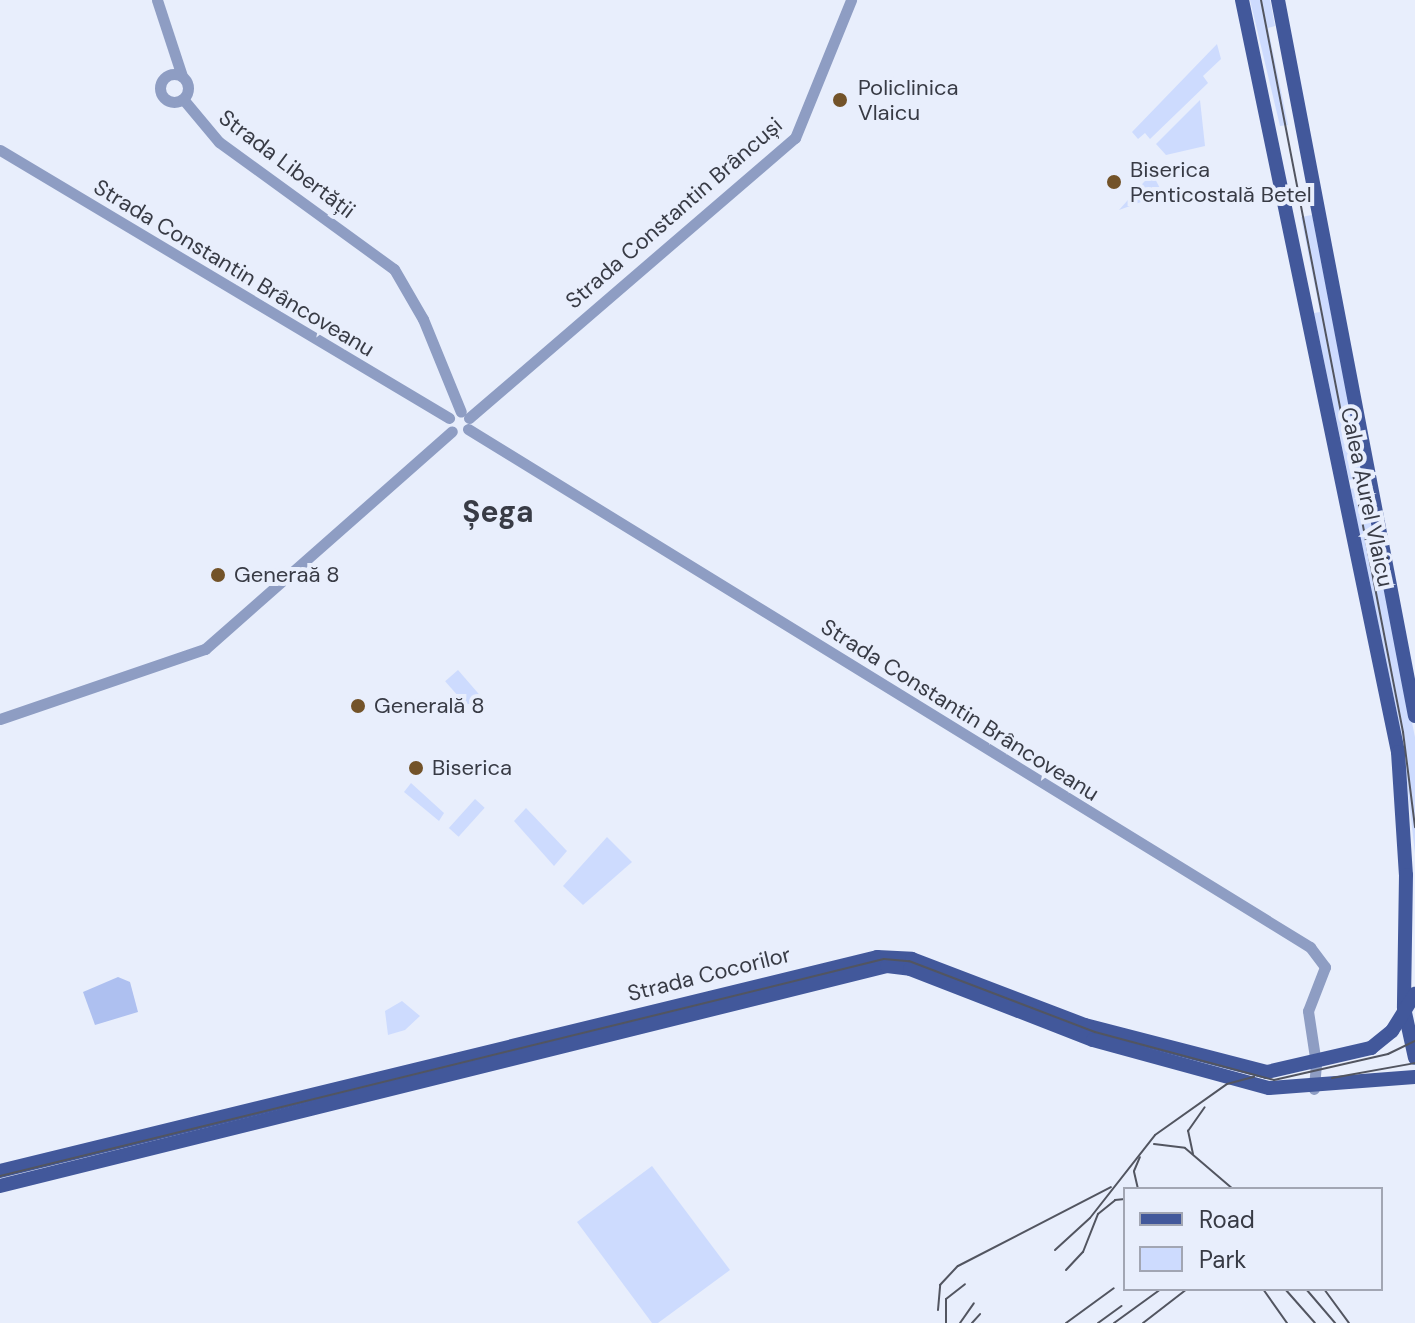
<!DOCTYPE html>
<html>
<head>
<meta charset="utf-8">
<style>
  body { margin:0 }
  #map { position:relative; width:1415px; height:1323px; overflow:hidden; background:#e8eefc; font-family:"DM Sans",sans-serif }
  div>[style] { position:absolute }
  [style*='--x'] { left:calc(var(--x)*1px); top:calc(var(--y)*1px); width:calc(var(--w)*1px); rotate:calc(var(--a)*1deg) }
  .green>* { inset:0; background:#cddbfe; transform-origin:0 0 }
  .water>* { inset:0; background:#aec0f0 }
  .minor>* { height:11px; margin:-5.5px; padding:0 5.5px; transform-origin:5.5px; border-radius:5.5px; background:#8e9dc3 }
  .minor>.ring { margin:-5.5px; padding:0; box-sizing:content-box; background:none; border:11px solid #8e9dc3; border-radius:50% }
  .major>* { height:14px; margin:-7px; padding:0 7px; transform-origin:7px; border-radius:7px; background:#42589b }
  .tram>* { height:2px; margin:-1px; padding:0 1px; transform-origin:1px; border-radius:1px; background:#525560 }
  .dots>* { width:22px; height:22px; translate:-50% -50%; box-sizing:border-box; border:4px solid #e8eefc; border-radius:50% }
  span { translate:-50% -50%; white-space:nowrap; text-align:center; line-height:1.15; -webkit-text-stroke:8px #e8eefc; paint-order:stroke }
  .poi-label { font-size:22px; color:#383b45 }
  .left { translate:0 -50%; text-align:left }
  .street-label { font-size:22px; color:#383b45 }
  .district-label { font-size:30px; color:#383b45; font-weight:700 }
  .legend { position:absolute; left:1123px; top:1187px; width:260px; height:104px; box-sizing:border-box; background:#e8eefc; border:2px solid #a2a6b3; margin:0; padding:10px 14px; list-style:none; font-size:24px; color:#383b45 }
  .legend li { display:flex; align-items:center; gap:16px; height:40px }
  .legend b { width:40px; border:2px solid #a2a6b3 }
</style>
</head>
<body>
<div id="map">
  <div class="green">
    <i style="clip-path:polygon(1250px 0,1270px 0,1275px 26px,1268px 28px,1288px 125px,1280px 126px)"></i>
    <i style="clip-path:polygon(1217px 44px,1221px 59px,1203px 76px,1208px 83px,1150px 139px,1145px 133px,1138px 139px,1132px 132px)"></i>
    <i style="clip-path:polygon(1200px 100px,1205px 146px,1166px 155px,1156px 144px)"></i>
    <i style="clip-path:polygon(1152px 173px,1163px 194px,1119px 210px)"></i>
    <i style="clip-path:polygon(1312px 215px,1363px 477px,1349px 480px,1314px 313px,1320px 312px,1301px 217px)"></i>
    <i style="clip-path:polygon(1363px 486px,1415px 737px,1415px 854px,1402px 736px,1350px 489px)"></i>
    <i style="left:458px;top:670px;width:33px;height:17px;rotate:49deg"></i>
    <i style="clip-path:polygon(411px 783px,444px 813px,439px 821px,404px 792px)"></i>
    <i style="left:475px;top:799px;width:13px;height:39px;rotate:42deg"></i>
    <i style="clip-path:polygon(526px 808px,567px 851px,554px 866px,514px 821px)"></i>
    <i style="clip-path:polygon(607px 837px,632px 862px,583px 905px,563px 886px)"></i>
    <i style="clip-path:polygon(402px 1001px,420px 1016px,405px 1030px,388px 1035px,385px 1011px)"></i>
    <i style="clip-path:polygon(652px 1166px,730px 1270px,658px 1323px,652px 1323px,577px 1222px)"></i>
  </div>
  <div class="water">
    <i style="clip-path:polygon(118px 977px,130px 982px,138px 1012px,95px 1025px,83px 992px)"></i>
  </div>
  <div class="minor">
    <i style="--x:157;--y:0;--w:80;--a:71.8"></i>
    <i class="ring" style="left:160px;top:74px;width:17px;height:17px"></i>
    <i style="--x:183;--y:99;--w:56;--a:50.1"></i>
    <i style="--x:219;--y:142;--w:216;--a:36"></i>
    <i style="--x:394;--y:269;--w:58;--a:59.9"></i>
    <i style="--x:423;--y:319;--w:100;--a:67.8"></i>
    <i style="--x:0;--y:150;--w:523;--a:30.83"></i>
    <i style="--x:469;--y:418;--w:430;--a:-40.7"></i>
    <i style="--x:795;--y:138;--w:149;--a:-67.9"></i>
    <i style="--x:468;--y:429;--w:989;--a:31.6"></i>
    <i style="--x:1310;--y:947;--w:25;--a:53"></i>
    <i style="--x:1325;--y:967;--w:47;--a:111.1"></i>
    <i style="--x:1308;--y:1011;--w:54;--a:81.4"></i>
    <i style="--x:1316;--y:1064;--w:25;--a:95"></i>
    <i style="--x:0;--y:719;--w:217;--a:-18.9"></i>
    <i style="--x:205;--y:649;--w:329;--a:-41.4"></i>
  </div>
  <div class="major">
    <i style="--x:1242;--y:0;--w:768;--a:78.28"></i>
    <i style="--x:1398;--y:752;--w:123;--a:86.3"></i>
    <i style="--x:1406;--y:875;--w:133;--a:90.9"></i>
    <i style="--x:1404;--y:1008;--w:51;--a:77.6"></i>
    <i style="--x:1278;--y:0;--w:729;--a:79.17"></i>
    <i style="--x:0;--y:1171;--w:903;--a:-13.71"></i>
    <i style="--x:877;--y:957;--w:35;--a:3"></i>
    <i style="--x:912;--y:959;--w:185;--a:20.9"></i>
    <i style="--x:1085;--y:1025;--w:188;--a:14.5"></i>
    <i style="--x:1267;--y:1072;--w:107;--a:-13"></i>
    <i style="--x:1371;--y:1048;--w:27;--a:-39"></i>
    <i style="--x:1392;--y:1031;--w:44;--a:-58.1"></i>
    <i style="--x:0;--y:1186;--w:914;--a:-13.93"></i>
    <i style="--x:887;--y:966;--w:23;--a:7"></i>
    <i style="--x:910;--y:969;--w:196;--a:21.2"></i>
    <i style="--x:1093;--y:1040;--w:182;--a:15.3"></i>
    <i style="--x:1269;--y:1088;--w:146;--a:-4.3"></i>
  </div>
  <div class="tram">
    <i style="--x:1261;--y:0;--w:746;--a:79.02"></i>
    <i style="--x:1403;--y:732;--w:96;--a:82.8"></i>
    <i style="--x:1332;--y:1078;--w:84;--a:-10.2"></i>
    <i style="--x:1154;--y:1144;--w:31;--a:7"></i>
    <i style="--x:1185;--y:1148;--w:63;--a:40.5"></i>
    <i style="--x:1193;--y:1154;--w:24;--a:-102"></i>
    <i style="--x:1188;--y:1131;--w:29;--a:-55"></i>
    <i style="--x:0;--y:1176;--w:910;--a:-13.79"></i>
    <i style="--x:884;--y:959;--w:25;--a:5"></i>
    <i style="--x:909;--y:961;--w:199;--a:20.9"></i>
    <i style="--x:1095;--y:1032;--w:185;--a:15"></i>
    <i style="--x:1274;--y:1080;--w:117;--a:-12.8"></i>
    <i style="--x:1388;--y:1054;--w:30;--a:-26"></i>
    <i style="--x:1138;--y:1189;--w:18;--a:-103"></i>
    <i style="--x:1134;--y:1171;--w:15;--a:-67"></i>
    <i style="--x:1055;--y:1250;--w:47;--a:-42.4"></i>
    <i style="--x:1090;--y:1218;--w:105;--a:-51.9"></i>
    <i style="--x:1155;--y:1135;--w:88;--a:-35.3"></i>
    <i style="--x:1227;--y:1084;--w:28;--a:-15"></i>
    <i style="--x:1066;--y:1270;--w:25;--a:-47"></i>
    <i style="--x:1083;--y:1252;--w:41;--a:-68.5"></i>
    <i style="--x:1098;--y:1214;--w:22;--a:-39"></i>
    <i style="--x:1115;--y:1200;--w:10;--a:-6"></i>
    <i style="--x:1263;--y:1289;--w:42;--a:54.8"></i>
    <i style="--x:1285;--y:1289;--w:45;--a:48.6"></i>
    <i style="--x:1306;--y:1289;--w:45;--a:49.5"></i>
    <i style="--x:1324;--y:1289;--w:42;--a:53.7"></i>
    <i style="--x:938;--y:1310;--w:25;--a:-85"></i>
    <i style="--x:940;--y:1285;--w:26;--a:-47"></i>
    <i style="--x:958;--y:1266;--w:172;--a:-27.3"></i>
    <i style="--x:946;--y:1323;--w:24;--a:-90"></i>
    <i style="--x:946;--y:1299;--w:24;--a:-38"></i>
    <i style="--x:960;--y:1323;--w:24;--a:-55"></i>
    <i style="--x:972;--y:1323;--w:12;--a:-48"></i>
    <i style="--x:1066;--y:1323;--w:59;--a:-36.1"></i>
    <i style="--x:1098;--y:1323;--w:29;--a:-36"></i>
    <i style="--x:1114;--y:1323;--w:58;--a:-35.9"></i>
    <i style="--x:1143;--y:1323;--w:56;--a:-37.7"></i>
  </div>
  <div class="dots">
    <i style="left:840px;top:100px;background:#735329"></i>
    <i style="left:1114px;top:182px;background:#735329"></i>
    <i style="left:218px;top:575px;background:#735329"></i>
    <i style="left:358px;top:706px;background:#735329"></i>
    <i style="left:416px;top:768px;background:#735329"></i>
  </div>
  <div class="poi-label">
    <span class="left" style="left:858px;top:100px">Policlinica<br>Vlaicu</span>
    <span class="left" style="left:1130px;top:182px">Biserica<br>Penticostală Betel</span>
    <span class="left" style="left:234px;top:575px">Generaă 8</span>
    <span class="left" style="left:374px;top:706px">Generală 8</span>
    <span class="left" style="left:432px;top:768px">Biserica</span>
  </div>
  <div class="street-label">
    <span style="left:287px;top:164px;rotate:37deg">Strada Libertății</span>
    <span style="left:674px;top:213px;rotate:-41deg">Strada Constantin Brâncuși</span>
    <span style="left:234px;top:268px;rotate:31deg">Strada Constantin Brâncoveanu</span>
    <span style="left:1367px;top:497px;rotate:78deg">Calea Aurel Vlaicu</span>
    <span style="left:960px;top:710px;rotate:32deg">Strada Constantin Brâncoveanu</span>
    <span style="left:709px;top:974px;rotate:-14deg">Strada Cocorilor</span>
  </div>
  <div class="district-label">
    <span style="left:498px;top:512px">Șega</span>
  </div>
  <ul class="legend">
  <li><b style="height:10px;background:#42589b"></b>Road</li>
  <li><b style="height:22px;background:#cddbfe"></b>Park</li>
  </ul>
</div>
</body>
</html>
